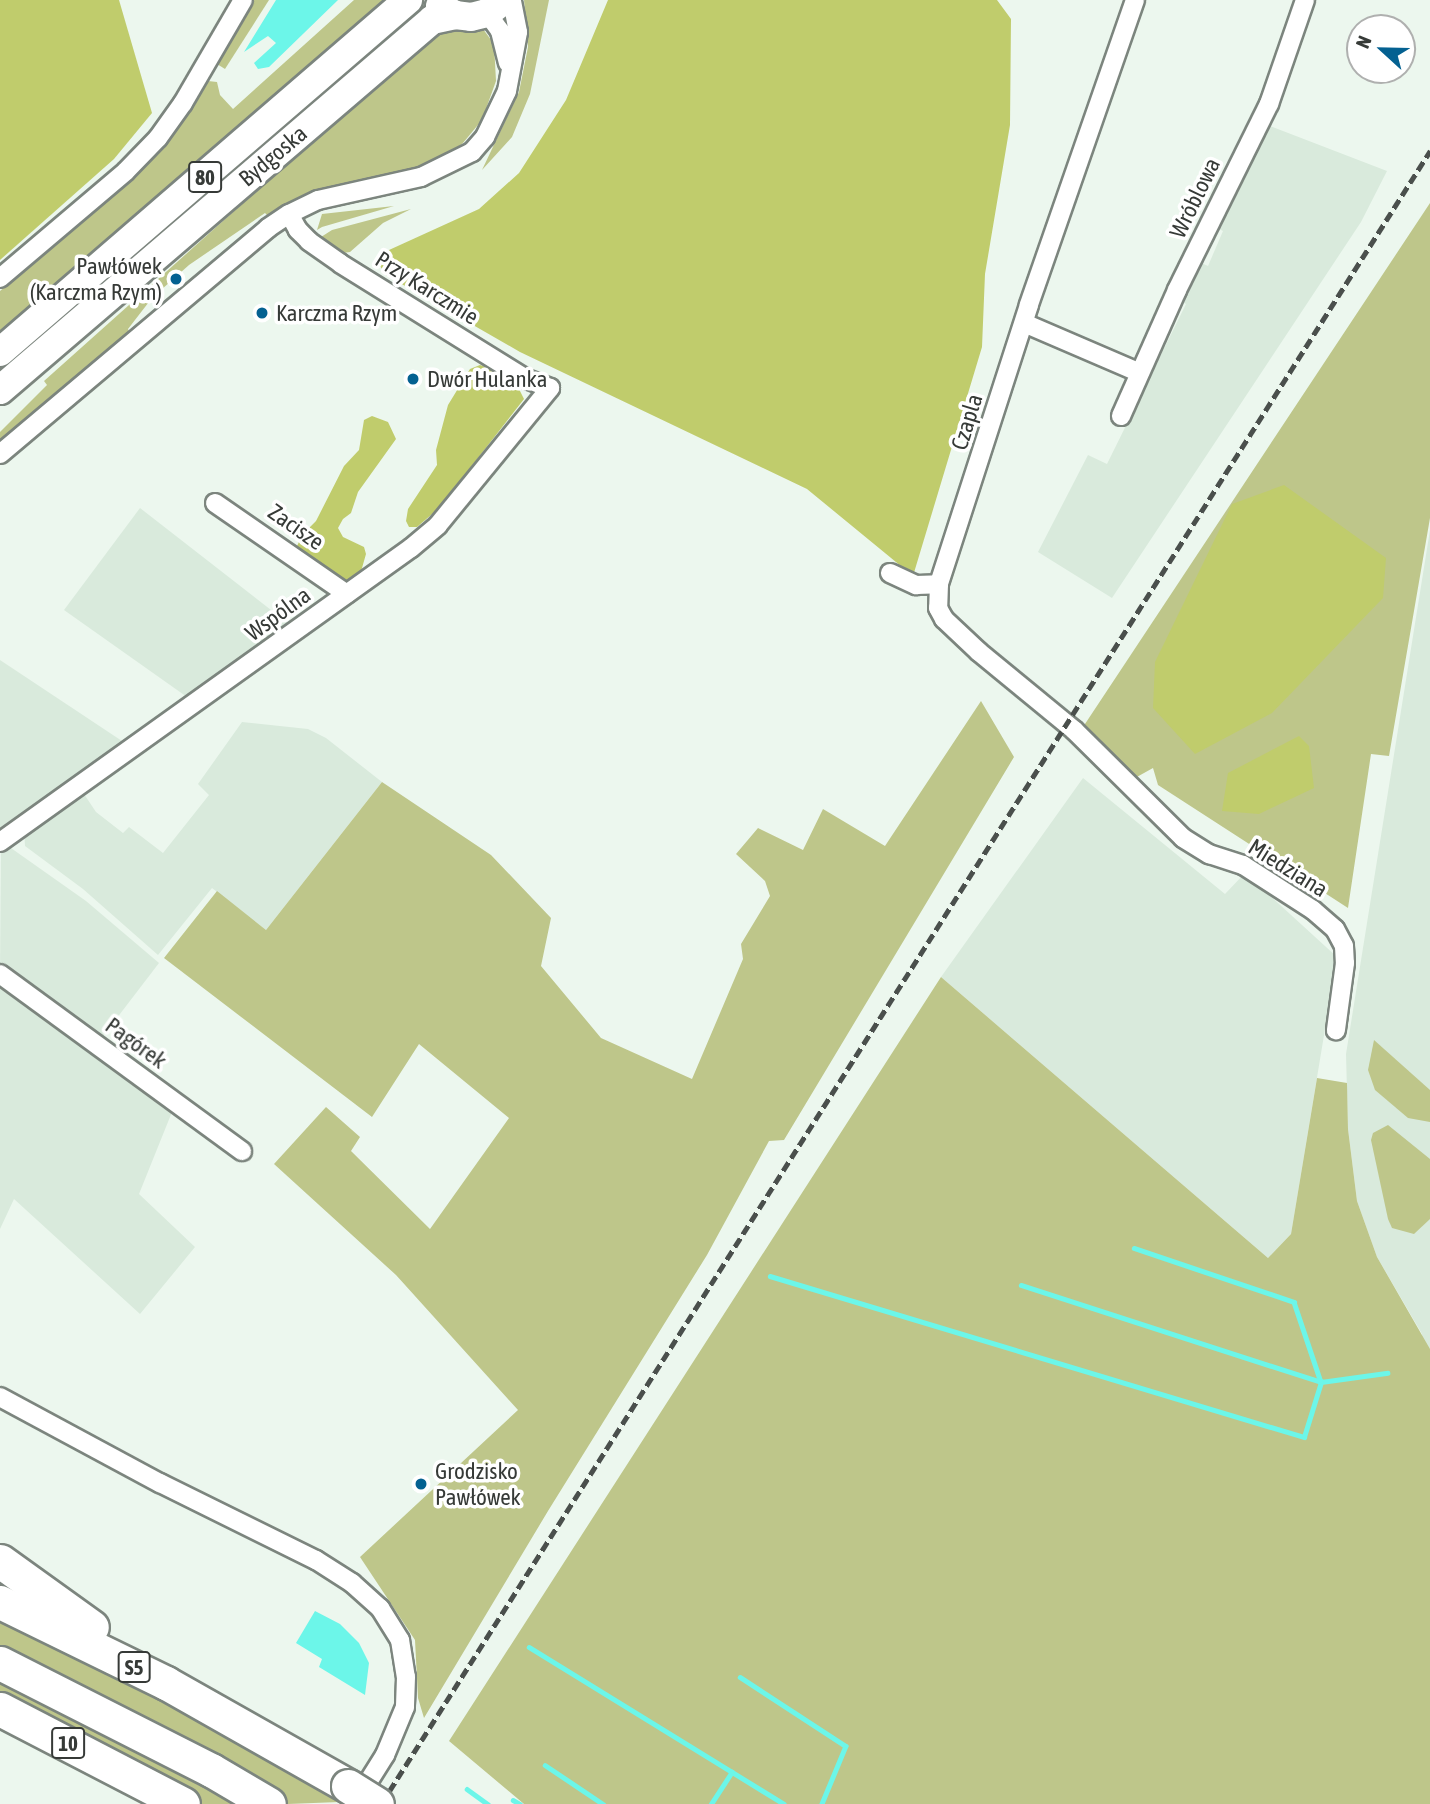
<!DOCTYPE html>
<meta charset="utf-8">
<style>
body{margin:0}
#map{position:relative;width:1430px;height:1804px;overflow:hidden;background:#ecf7ee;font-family:"Asap Condensed",sans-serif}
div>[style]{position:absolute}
.built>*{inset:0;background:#d9eadc}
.green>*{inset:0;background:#bec68a}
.forest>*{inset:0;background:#c0cc6c}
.water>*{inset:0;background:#6cf6e9}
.stream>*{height:4.5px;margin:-2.25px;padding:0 2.25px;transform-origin:2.25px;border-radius:2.25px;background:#6cf6e9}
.roads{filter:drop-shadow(2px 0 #7c857e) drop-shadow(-2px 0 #7c857e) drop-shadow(0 2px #7c857e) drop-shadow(0 -2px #7c857e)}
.minor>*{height:18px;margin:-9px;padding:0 9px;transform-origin:9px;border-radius:9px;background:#fff}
.primary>*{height:28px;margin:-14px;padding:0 14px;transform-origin:14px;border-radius:14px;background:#fff}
.motorway>*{height:33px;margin:-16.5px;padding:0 16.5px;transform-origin:16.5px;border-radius:16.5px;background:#fff}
.rail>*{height:4.5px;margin-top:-2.25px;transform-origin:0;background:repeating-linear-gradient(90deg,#4a4f4c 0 10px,transparent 0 15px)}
.bridges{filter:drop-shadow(2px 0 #7c857e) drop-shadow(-2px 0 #7c857e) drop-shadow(0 2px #7c857e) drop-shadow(0 -2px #7c857e)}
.motorway-bridge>*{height:33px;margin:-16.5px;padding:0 16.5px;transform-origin:16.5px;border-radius:16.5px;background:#fff}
.dots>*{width:19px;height:19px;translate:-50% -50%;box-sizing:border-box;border:4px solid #fff;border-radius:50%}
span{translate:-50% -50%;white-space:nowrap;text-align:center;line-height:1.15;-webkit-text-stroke:7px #fff;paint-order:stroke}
.shield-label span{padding:2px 5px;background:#fff;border:2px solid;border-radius:5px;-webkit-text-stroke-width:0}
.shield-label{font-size:21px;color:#363a37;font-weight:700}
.street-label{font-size:23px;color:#363a37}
.poi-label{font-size:23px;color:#363a37}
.right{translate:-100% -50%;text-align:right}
.left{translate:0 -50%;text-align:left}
.north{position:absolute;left:1346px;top:14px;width:70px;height:70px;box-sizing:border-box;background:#fff;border:2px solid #afb0af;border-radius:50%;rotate:292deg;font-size:19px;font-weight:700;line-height:28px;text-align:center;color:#363a37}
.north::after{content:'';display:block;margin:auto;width:24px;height:32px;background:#046191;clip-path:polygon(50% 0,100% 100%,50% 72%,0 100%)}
</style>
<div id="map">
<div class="built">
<i style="clip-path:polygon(1265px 124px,1387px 171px,1361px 222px,1112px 598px,1038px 552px,1088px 455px,1107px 464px,1186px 304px,1181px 301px,1199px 262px,1208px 266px,1223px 231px,1213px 226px)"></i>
<i style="clip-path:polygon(140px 508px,289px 624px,187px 697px,64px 610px)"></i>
<i style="clip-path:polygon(1430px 530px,1430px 1365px,1423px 1350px,1422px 1334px,1377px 1257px,1357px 1201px,1348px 1129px,1346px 1054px)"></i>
<i style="clip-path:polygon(0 660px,122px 741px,0 828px)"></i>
<i style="clip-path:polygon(242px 722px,308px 729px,326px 738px,382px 782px,266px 930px,212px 888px,158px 955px,83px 889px,25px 846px,24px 828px,80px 788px,96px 812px,123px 833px,129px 827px,163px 853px,209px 795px,198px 784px)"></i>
<i style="clip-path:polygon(1083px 778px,1225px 894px,1245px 873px,1337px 957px,1291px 1234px,1268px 1258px,941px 977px)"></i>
<i style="clip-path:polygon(1px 841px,86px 901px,159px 963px,97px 1044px,0 974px)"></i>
<i style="clip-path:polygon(0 985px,172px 1112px,139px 1194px,195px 1247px,140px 1314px,14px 1199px,0 1229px)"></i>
</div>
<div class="green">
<i style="clip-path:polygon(254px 0,269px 0,225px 69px,217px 64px)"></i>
<i style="clip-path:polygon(354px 0,387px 0,0 336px,0 291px,106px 201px,167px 137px,208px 81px,217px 82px,220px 95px,233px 109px)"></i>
<i style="clip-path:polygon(524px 0,549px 0,530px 94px,512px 137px,482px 170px,519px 92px,528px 47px)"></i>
<i style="clip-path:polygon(421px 8px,423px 10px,0 378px,0 365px)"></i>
<i style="clip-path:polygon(474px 24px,483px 29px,494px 44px,496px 81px,482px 120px,463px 143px,445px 157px,419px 167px,319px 191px,268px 216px,265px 213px,189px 265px,152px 298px,128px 329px,130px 334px,0 445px,0 432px,47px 385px,44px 381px,280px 170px,448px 25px)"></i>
<i style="clip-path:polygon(1430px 203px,1430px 518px,1389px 756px,1371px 754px,1348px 908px,1158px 785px,1153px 768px,1135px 778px,1083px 727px)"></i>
<i style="clip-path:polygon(394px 206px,322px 227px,317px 230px,322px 214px)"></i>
<i style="clip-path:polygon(411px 209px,383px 223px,350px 252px,343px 253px,321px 237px,332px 230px)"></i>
<i style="clip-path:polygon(981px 701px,1014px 757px,784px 1140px,769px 1141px,707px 1255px,548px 1511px,424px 1718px,418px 1698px,415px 1640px,360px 1557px,518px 1410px,396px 1275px,274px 1164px,326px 1107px,360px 1137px,351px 1151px,430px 1229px,509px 1118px,419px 1044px,372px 1117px,164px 958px,217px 891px,266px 930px,382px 782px,491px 855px,551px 918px,541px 966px,601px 1038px,692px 1079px,743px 959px,741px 944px,770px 896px,765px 881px,736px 854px,758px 828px,803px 850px,823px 809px,885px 846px)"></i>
<i style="clip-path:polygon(941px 977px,1268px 1258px,1291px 1234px,1317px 1078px,1347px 1083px,1348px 1129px,1357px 1201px,1377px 1257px,1430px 1349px,1430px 1804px,524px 1804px,449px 1741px)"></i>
<i style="clip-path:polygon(1374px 1040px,1430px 1090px,1430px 1122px,1408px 1118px,1375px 1090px,1368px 1070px)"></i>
<i style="clip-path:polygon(1388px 1125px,1430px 1159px,1430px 1219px,1414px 1234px,1392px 1228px,1388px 1219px,1371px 1140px,1373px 1133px)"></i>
<i style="clip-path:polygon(0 1616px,325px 1783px,323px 1793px,339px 1802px,288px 1804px,153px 1726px,0 1652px)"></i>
<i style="clip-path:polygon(0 1683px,87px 1725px,234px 1804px,202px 1804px,0 1699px)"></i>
</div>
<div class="forest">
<i style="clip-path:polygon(0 0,119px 0,152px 113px,114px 159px,0 260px)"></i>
<i style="clip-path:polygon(608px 0,997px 0,1011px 19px,1010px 125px,985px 274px,982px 347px,913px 576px,807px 489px,520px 352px,386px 275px,380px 266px,381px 256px,389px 250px,479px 209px,519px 173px,566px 100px)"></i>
<i style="clip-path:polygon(480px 365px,489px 368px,502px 380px,516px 383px,524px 399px,438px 509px,417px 527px,409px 527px,406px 521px,408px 509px,437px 465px,436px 450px,448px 405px,470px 369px)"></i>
<i style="clip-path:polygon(372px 416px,388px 422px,396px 439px,358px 492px,351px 513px,343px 519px,338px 528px,343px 537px,364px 547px,366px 554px,360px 575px,352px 582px,343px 583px,298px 552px,297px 546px,303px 534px,316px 521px,344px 466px,359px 450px,364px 420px)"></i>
<i style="clip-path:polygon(1284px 485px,1386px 558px,1383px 598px,1272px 713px,1195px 754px,1153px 708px,1155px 662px,1232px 504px)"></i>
<i style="clip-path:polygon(1299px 736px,1309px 746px,1314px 788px,1259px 814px,1222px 811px,1228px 773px)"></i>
</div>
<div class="water">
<i style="clip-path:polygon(276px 0,338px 0,269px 67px,258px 69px,254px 63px,276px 43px,268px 36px,244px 52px)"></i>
<i style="clip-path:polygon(315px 1611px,340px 1624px,359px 1643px,369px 1663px,365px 1695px,319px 1667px,322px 1659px,296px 1643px)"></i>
</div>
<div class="stream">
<i style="left:1134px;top:1248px;width:169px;rotate:18.6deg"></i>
<i style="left:1294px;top:1302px;width:84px;rotate:71.4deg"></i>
<i style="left:770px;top:1276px;width:558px;rotate:16.78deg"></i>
<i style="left:1304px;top:1437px;width:58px;rotate:-72.8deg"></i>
<i style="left:1321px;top:1382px;width:67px;rotate:-7.8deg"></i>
<i style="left:1021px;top:1285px;width:315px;rotate:17.9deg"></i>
<i style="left:529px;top:1647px;width:299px;rotate:31.6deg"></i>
<i style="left:740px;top:1677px;width:126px;rotate:33.1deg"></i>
<i style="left:846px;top:1746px;width:63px;rotate:112.5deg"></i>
<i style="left:545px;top:1765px;width:70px;rotate:33.9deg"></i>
<i style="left:467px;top:1789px;width:26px;rotate:36deg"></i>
<i style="left:513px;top:1800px;width:8px;rotate:30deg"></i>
<i style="left:711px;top:1804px;width:38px;rotate:-57deg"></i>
</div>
<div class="roads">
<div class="minor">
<i style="left:1135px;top:0;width:323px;rotate:109.2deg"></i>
<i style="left:1029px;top:305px;width:293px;rotate:107.9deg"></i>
<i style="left:939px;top:584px;width:24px;rotate:92deg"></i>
<i style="left:938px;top:608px;width:13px;rotate:61deg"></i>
<i style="left:944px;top:619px;width:48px;rotate:43.3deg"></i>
<i style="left:979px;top:652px;width:123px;rotate:39.4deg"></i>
<i style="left:1074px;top:730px;width:153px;rotate:44.7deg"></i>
<i style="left:1183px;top:838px;width:31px;rotate:32deg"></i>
<i style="left:1209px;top:854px;width:36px;rotate:18deg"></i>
<i style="left:1243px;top:865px;width:83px;rotate:32.7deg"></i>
<i style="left:1313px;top:910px;width:29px;rotate:41deg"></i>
<i style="left:1335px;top:929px;width:19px;rotate:62deg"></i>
<i style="left:1344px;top:946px;width:17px;rotate:87deg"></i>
<i style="left:1345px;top:963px;width:68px;rotate:97.7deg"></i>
<i style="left:487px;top:13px;width:22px;rotate:54deg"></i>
<i style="left:500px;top:31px;width:33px;rotate:76deg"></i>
<i style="left:0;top:278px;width:165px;rotate:-40.3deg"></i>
<i style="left:126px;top:171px;width:46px;rotate:-45.9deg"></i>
<i style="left:158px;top:138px;width:43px;rotate:-54.5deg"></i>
<i style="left:183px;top:103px;width:119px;rotate:-59.8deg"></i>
<i style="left:1024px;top:323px;width:126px;rotate:23.3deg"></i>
<i style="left:1121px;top:416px;width:138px;rotate:-66deg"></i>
<i style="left:1177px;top:290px;width:208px;rotate:-63.7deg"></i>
<i style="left:1269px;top:104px;width:110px;rotate:-70.9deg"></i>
<i style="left:0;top:454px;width:351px;rotate:-40.1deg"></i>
<i style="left:268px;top:228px;width:25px;rotate:-34deg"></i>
<i style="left:289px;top:214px;width:32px;rotate:-26deg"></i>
<i style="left:318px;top:200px;width:106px;rotate:-12.6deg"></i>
<i style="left:421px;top:177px;width:57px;rotate:-26.1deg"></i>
<i style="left:472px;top:152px;width:20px;rotate:-49deg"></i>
<i style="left:485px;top:137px;width:51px;rotate:-64.4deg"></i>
<i style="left:507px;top:91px;width:60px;rotate:-79.4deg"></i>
<i style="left:518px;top:32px;width:33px;rotate:-101deg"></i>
<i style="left:215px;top:503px;width:160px;rotate:34.6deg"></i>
<i style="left:890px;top:573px;width:29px;rotate:25deg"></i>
<i style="left:916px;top:585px;width:23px;rotate:-2deg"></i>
<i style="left:0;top:842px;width:505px;rotate:-35.58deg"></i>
<i style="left:411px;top:548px;width:35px;rotate:-40deg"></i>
<i style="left:438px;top:525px;width:177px;rotate:-50.7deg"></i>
<i style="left:550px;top:388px;width:26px;rotate:-159deg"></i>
<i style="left:526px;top:379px;width:219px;rotate:-148.1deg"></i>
<i style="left:340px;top:263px;width:38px;rotate:-145deg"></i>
<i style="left:309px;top:241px;width:16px;rotate:-135deg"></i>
<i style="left:298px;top:230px;width:18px;rotate:-119deg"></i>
<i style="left:0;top:974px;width:300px;rotate:36.2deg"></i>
<i style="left:0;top:1397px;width:182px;rotate:28.3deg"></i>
<i style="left:160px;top:1483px;width:174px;rotate:26.3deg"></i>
<i style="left:316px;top:1560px;width:43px;rotate:32.6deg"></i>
<i style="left:352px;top:1583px;width:38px;rotate:42deg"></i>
<i style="left:380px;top:1608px;width:38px;rotate:58deg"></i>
<i style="left:400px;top:1640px;width:37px;rotate:81deg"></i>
<i style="left:406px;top:1677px;width:30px;rotate:92deg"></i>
<i style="left:405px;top:1707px;width:52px;rotate:112.6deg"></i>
<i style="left:385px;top:1755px;width:51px;rotate:122.1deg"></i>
</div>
<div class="primary">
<i style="left:440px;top:6px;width:17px;rotate:31deg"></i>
<i style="left:455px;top:15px;width:16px;rotate:7deg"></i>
<i style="left:471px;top:17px;width:16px;rotate:-14deg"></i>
<i style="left:487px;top:13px;width:21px;rotate:-37deg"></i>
<i style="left:0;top:352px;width:539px;rotate:-40.79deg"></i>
<i style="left:0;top:390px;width:569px;rotate:-40.58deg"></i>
<i style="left:432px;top:20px;width:24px;rotate:-12deg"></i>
</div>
<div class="motorway">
<i style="left:0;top:1561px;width:113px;rotate:35.7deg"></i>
<i style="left:0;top:1602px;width:185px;rotate:26deg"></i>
<i style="left:166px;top:1683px;width:209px;rotate:29.5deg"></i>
<i style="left:0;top:1663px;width:237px;rotate:26.9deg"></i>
<i style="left:211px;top:1770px;width:67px;rotate:30.4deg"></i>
<i style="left:0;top:1709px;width:206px;rotate:27.4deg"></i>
</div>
</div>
<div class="rail">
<i style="left:381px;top:1804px;width:1958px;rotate:-57.6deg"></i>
</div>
<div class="bridges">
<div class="motorway-bridge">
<i style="left:348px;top:1786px;width:34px;rotate:32deg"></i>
</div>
</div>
<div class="dots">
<i style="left:176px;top:279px;background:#046191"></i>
<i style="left:262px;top:313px;background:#046191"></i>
<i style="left:413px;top:379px;background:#046191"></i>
<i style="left:421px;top:1484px;background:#046191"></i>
</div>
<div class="shield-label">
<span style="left:205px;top:177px">80</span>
<span style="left:134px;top:1667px">S5</span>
<span style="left:68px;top:1743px">10</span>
</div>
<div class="street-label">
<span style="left:273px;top:156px;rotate:-40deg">Bydgoska</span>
<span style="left:1195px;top:198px;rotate:-64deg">Wróblowa</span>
<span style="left:427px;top:288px;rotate:32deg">Przy Karczmie</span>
<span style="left:967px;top:422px;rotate:-73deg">Czapla</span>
<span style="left:296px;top:527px;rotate:35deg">Zacisze</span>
<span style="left:278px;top:614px;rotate:-36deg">Wspólna</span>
<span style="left:1288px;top:868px;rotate:32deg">Miedziana</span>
<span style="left:136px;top:1043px;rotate:36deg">Pagórek</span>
</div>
<div class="poi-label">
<span class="right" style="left:162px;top:279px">Pawłówek<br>(Karczma Rzym)</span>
<span class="left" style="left:276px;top:313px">Karczma Rzym</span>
<span class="left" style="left:427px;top:379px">Dwór Hulanka</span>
<span class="left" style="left:435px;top:1484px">Grodzisko<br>Pawłówek</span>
</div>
<div class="north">N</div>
</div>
